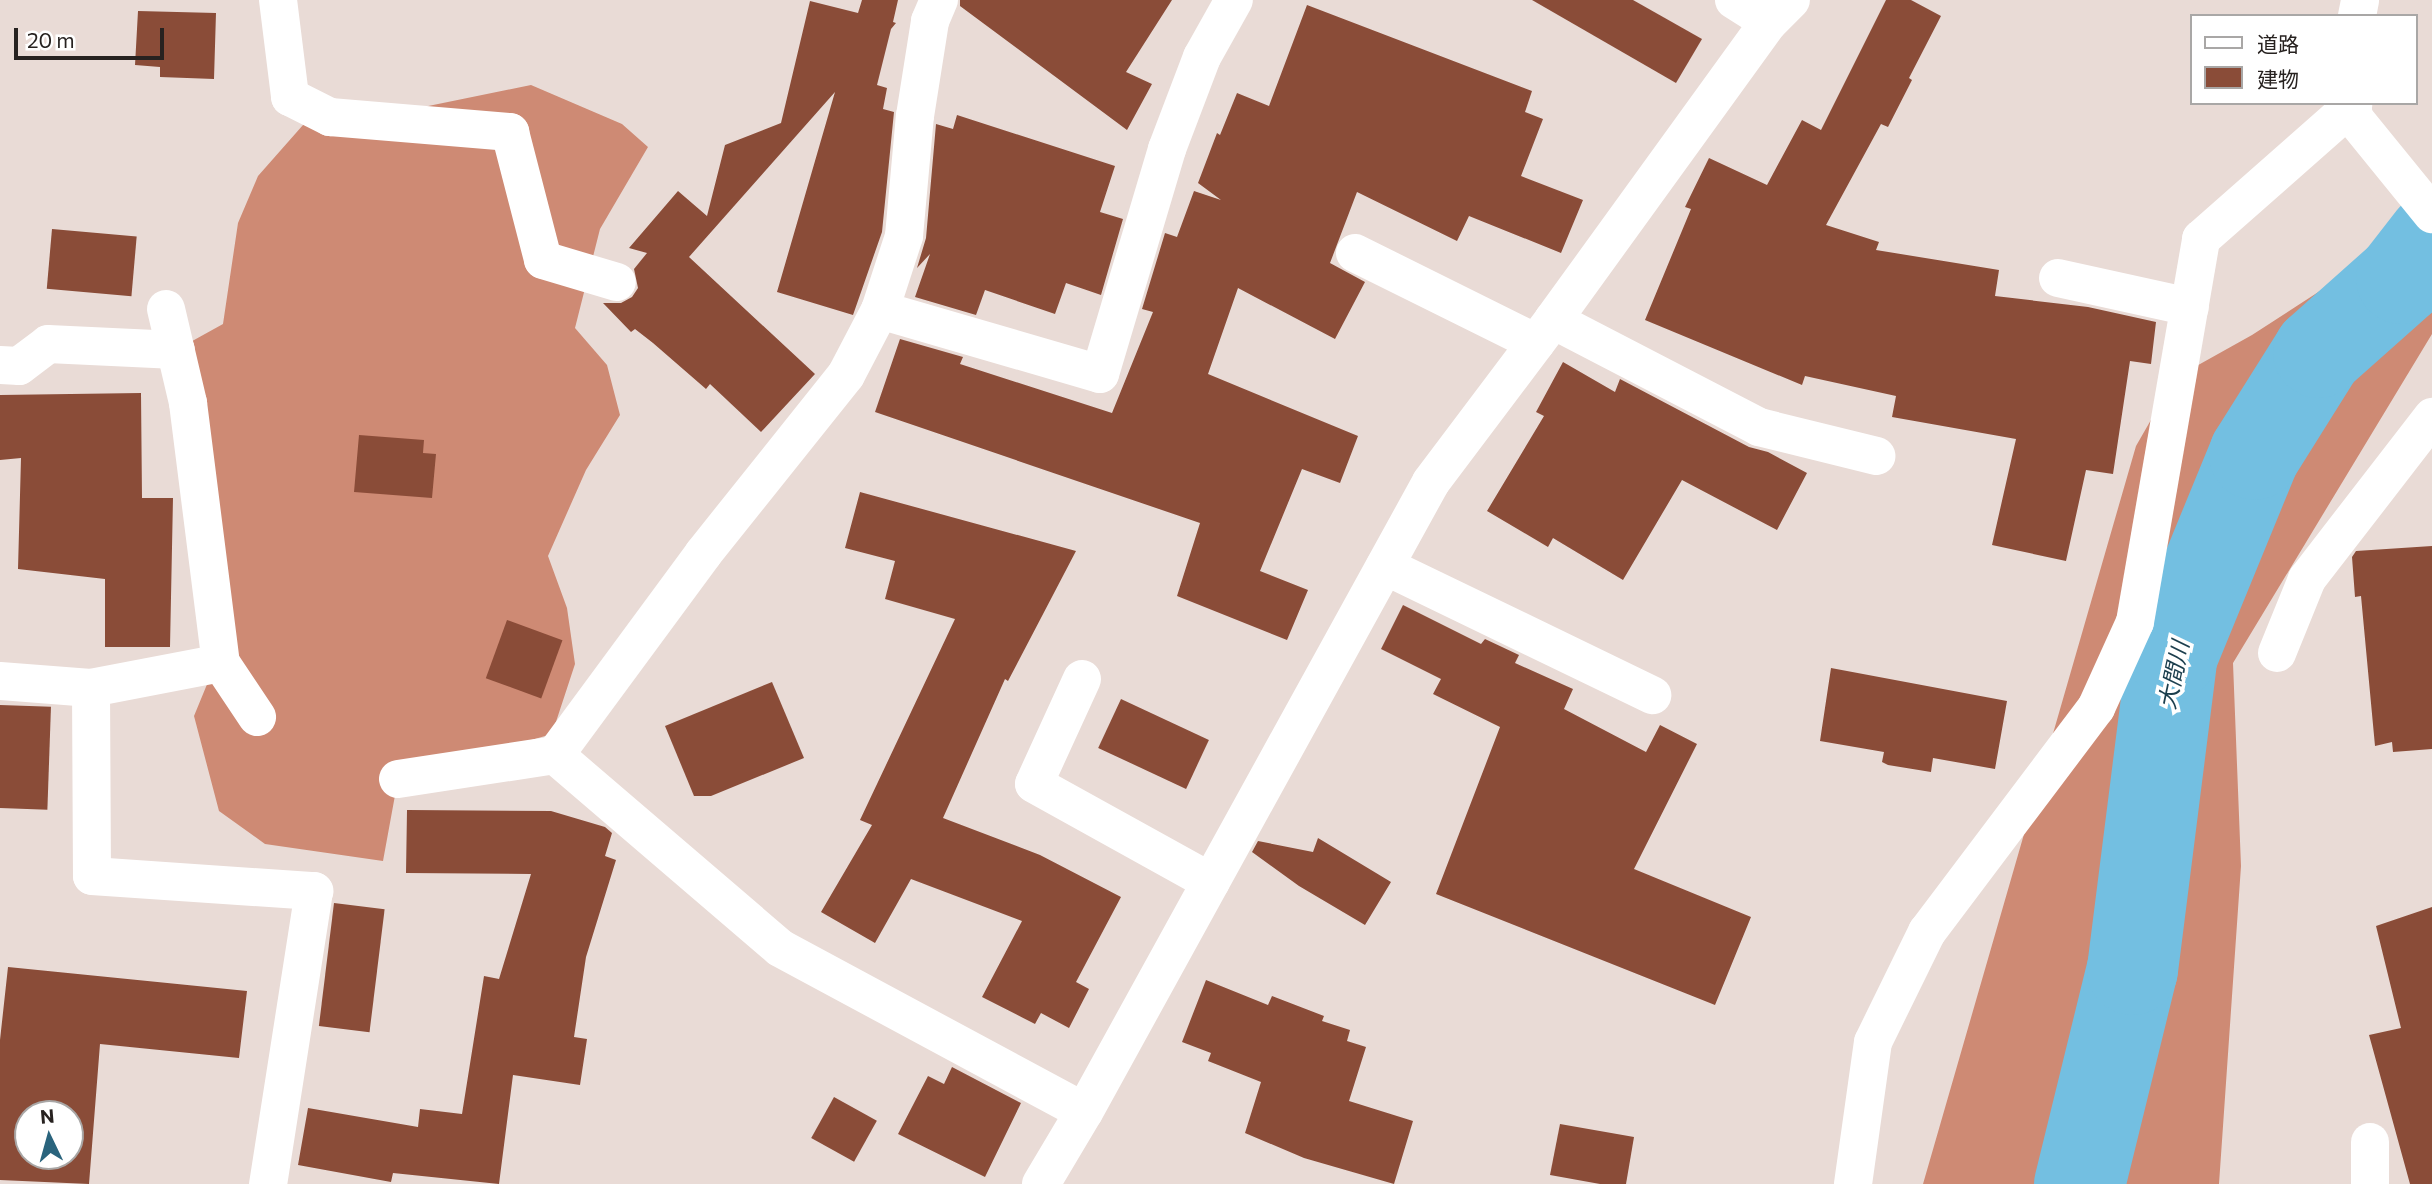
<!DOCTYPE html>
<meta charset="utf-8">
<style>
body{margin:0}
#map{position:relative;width:2432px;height:1184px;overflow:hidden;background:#e9dbd6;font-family:Commissioner,"Noto Sans JP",sans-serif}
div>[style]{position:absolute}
.forest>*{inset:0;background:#ce8a74}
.river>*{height:91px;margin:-45.5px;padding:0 45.5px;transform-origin:45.5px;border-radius:45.5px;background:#73bfe1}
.building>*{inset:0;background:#8a4c38;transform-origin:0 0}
.minor>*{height:38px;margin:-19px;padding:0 19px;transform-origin:19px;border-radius:19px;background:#fff}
span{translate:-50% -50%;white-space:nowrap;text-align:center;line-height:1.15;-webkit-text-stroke:7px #fff;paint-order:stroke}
.water-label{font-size:23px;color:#1b3e4d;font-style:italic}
.legend{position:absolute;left:2190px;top:14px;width:228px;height:91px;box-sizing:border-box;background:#fff;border:2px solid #a9a7a6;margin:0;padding:9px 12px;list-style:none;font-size:21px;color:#272220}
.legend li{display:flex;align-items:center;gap:14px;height:35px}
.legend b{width:35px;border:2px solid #a9a7a6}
.north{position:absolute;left:14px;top:1100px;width:70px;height:70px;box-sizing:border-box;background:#fff;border:2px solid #a9a7a6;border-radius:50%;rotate:355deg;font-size:19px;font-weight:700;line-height:28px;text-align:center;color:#272220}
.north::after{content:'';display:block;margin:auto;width:24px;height:32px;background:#2a647d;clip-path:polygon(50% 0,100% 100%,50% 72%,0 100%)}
.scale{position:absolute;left:14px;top:28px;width:150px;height:32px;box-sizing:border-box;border:4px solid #272220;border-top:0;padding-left:9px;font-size:21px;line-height:24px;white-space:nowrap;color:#272220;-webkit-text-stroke:5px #fff;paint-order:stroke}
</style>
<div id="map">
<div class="forest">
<i style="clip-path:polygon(531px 85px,622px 124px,648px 147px,600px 229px,575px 328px,607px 365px,620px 415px,586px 470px,548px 556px,567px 608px,575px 664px,552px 734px,398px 779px,383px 861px,265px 844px,219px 811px,194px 716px,231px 626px,176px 350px,223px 324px,238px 223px,258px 176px,303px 125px,360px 120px)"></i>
<i style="clip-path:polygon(2432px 198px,2432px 334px,2233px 663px,2241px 866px,2219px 1184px,1923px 1184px,2136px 446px,2175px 378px,2252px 335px,2346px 274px)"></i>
</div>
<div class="river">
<i style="left:2079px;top:1184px;width:221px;rotate:-76.2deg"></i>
<i style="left:2132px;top:969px;width:318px;rotate:-82.8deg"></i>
<i style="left:2172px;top:654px;width:216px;rotate:-67.7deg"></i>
<i style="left:2254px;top:454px;width:120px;rotate:-57.9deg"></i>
<i style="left:2318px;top:352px;width:111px;rotate:-41.7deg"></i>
<i style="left:2401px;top:278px;width:51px;rotate:-52.2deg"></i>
</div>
<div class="building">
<i style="clip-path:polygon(862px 0,898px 0,893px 22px,896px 23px,891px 29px,877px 85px,887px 88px,883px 109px,894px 112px,882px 232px,853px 315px,777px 292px,835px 92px,689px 257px,815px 374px,761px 432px,710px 384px,706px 389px,653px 343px,635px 329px,631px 332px,603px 303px,621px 303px,632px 297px,638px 288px,634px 269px,647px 253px,629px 248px,678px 191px,707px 216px,725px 145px,781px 123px,810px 1px,858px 13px)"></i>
<i style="clip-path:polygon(960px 0,1172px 0,1126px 72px,1152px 84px,1127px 130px,960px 6px)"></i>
<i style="clip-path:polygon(1532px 0,1633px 0,1702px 39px,1676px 83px)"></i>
<i style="clip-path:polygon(1886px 0,1911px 0,1941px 16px,1909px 78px,1912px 80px,1888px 127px,1881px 124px,1826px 225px,1879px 242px,1876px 250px,1999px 270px,1995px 296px,2088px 307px,2156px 322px,2151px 364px,2130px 361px,2113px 474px,2086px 470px,2066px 561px,1992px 545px,2016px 439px,1892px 417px,1896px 396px,1805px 376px,1802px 385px,1645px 320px,1691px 209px,1685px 207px,1709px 158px,1767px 185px,1802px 120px,1821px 130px)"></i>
<i style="clip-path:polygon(1307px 5px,1532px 91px,1525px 112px,1543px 119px,1521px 176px,1583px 200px,1561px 253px,1469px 216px,1457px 241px,1357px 192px,1330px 263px,1365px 282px,1335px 339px,1238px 288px,1208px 374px,1358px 436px,1340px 483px,1302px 469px,1260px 571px,1308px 590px,1287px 640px,1177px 596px,1200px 523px,875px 412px,900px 339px,963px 357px,960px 364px,1112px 413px,1153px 312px,1142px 309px,1165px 233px,1177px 237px,1194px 191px,1221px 200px,1198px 183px,1217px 133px,1220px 135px,1237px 93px,1269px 106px)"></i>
<i style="clip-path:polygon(138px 11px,216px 13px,214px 79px,160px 77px,160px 67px,135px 65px)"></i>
<i style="clip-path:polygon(957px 115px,1115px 166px,1100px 212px,1123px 219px,1101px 295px,1066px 283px,1055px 314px,985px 290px,976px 315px,915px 297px,930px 254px,917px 268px,926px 238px,936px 124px,953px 129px)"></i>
<i style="left:52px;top:229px;width:85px;height:60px;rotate:5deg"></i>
<i style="clip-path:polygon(1563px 362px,1615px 392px,1620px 379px,1749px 447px,1768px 452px,1807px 473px,1777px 530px,1682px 480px,1623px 580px,1553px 538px,1548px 547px,1487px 511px,1544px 416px,1536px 412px)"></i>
<i style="clip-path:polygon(141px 393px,142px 498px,173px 498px,170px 647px,105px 647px,105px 579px,18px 569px,21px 458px,0 460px,0 395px)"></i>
<i style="clip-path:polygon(359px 435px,424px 440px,423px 453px,436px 454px,432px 498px,354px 492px)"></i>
<i style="clip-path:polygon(860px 492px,1076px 551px,1008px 681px,1005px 679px,943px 818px,1040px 855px,1121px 897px,1076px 982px,1089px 989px,1069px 1028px,1041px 1013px,1035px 1024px,982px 997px,1022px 921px,911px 879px,875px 943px,821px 912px,872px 825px,860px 820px,955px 619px,885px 599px,895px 561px,845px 548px)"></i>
<i style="clip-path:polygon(2432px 546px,2432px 749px,2393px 752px,2392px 742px,2375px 746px,2361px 596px,2355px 597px,2352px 557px,2356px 551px)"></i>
<i style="clip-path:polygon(1403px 605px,1481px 644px,1485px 639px,1519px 655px,1515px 663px,1573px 689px,1564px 709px,1646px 752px,1660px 725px,1697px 744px,1634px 869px,1751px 917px,1715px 1005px,1436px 894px,1500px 727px,1433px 694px,1441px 679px,1381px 649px)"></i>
<i style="left:507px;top:620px;width:59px;height:62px;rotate:20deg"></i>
<i style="clip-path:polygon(1831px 668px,2007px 701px,1995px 769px,1933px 758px,1931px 772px,1888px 765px,1882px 762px,1884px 752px,1820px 741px)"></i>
<i style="clip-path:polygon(772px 682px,804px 758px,711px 796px,694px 796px,665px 726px)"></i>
<i style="left:1121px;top:699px;width:97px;height:54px;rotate:25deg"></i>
<i style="left:0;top:705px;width:51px;height:103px;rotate:2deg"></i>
<i style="clip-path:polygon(407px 810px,551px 811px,605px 827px,612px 833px,605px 856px,616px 860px,586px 957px,574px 1037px,587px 1039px,580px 1085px,513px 1075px,499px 1184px,393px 1173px,391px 1182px,298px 1165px,308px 1108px,418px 1127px,420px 1109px,462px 1114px,484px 976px,499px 979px,531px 874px,406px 873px)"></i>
<i style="clip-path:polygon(1318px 838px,1391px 882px,1365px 925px,1299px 886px,1252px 852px,1258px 841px,1313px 852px)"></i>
<i style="left:334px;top:903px;width:51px;height:124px;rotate:7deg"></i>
<i style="clip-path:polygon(2432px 907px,2432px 1184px,2410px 1184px,2369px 1035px,2401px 1028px,2376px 926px)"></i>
<i style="clip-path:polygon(evenodd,8px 967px,247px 991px,239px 1058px,100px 1044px,89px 1184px,0 1180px,0 1040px,8px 967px,28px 1114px,70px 1114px,70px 1156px,28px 1156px,28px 1114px)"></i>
<i style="clip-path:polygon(1206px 980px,1268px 1005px,1272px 996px,1324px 1016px,1322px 1021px,1350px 1030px,1347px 1041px,1366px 1047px,1349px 1101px,1413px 1121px,1394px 1184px,1304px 1158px,1245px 1133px,1261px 1082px,1208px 1061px,1211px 1053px,1182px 1042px)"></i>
<i style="clip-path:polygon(952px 1067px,1021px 1103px,985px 1177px,898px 1134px,928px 1076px,944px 1084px)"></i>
<i style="left:834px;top:1097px;width:49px;height:47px;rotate:29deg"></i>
<i style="clip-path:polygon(1560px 1124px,1634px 1137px,1626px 1184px,1600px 1184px,1550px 1175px)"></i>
</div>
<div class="minor">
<i style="left:278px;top:0;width:98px;rotate:82.9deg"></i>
<i style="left:290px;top:97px;width:45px;rotate:26.6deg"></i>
<i style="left:330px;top:117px;width:181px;rotate:4.8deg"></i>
<i style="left:510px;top:132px;width:132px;rotate:75.5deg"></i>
<i style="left:543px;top:260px;width:77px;rotate:16.6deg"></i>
<i style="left:1734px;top:0;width:41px;rotate:32.2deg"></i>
<i style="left:2357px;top:16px;width:16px;rotate:-79deg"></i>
<i style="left:2352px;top:103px;width:15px;rotate:82deg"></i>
<i style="left:2354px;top:118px;width:124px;rotate:50.9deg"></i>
<i style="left:1355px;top:253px;width:202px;rotate:26.4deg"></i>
<i style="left:2058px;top:278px;width:135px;rotate:12.4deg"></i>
<i style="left:166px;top:309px;width:97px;rotate:76.8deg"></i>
<i style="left:188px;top:403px;width:262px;rotate:82.8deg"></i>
<i style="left:880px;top:310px;width:229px;rotate:16.2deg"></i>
<i style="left:1100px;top:374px;width:235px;rotate:-73.4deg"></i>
<i style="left:1167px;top:149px;width:98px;rotate:-69.2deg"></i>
<i style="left:1202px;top:57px;width:65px;rotate:-60.7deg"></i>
<i style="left:1553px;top:320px;width:232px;rotate:27.4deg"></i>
<i style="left:1759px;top:427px;width:121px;rotate:13.9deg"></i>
<i style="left:0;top:365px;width:19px;rotate:3deg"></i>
<i style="left:19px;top:366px;width:36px;rotate:-37deg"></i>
<i style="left:48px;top:344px;width:128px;rotate:2.7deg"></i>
<i style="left:1385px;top:566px;width:297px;rotate:25.8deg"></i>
<i style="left:2277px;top:653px;width:80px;rotate:-67.9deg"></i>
<i style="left:2307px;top:579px;width:205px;rotate:-52.3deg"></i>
<i style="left:1082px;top:679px;width:115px;rotate:114.6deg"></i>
<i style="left:1034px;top:784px;width:202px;rotate:29deg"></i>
<i style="left:0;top:681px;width:91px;rotate:4.4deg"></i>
<i style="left:91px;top:688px;width:132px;rotate:-10.9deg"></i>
<i style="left:221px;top:663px;width:65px;rotate:56.3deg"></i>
<i style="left:91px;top:688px;width:188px;rotate:89.7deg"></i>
<i style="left:92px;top:876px;width:223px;rotate:3.9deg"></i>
<i style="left:314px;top:891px;width:297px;rotate:98.9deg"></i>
<i style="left:555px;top:755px;width:250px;rotate:-53.6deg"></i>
<i style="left:703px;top:554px;width:229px;rotate:-51.4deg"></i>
<i style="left:846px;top:375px;width:73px;rotate:-62.4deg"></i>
<i style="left:880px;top:310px;width:78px;rotate:-72deg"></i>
<i style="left:904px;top:236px;width:121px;rotate:-84.8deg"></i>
<i style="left:915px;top:116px;width:96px;rotate:-81deg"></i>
<i style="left:930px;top:21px;width:23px;rotate:-67deg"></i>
<i style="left:398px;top:779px;width:159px;rotate:-8.7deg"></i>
<i style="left:555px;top:755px;width:296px;rotate:40.6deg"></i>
<i style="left:780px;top:948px;width:345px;rotate:28.3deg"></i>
<i style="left:1041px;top:1184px;width:84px;rotate:-59.2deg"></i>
<i style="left:1084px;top:1112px;width:719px;rotate:-61.15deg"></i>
<i style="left:1431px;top:482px;width:203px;rotate:-53deg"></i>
<i style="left:1553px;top:320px;width:368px;rotate:-54.1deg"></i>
<i style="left:1769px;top:22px;width:31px;rotate:-45deg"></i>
<i style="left:1853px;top:1184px;width:143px;rotate:-82deg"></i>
<i style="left:1873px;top:1042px;width:123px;rotate:-63.9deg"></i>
<i style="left:1927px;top:932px;width:281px;rotate:-53deg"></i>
<i style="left:2096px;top:708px;width:94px;rotate:-65.6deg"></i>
<i style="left:2135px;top:622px;width:389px;rotate:-80.2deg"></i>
<i style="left:2201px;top:239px;width:203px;rotate:-41.4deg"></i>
<i style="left:2370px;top:1184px;width:42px;rotate:-90deg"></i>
</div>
<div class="water-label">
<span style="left:2173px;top:675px;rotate:-78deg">大間川</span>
</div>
<ul class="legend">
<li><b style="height:9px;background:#fff"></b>道路</li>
<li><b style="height:19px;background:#8a4c38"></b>建物</li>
</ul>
<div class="north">N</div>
<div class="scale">20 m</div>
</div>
